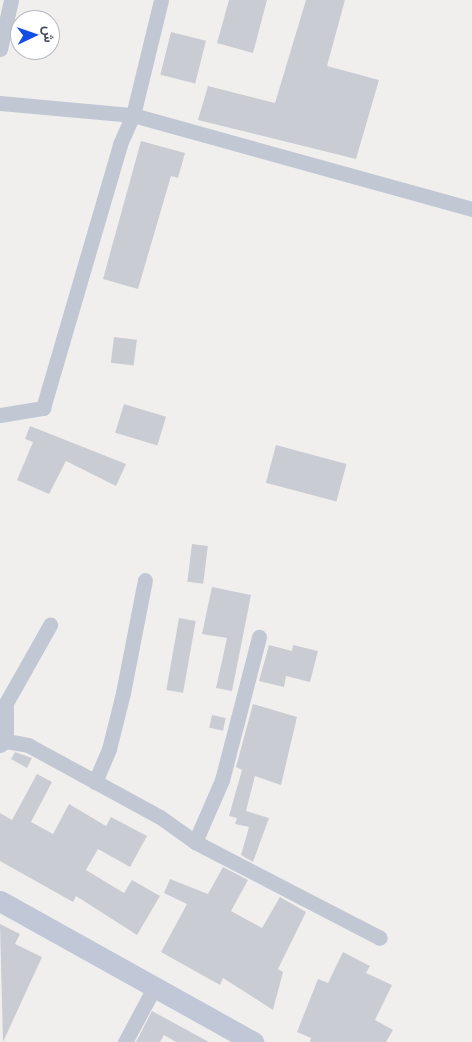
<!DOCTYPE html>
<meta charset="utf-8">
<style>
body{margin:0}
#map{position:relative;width:472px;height:1042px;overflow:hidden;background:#f1efee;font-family:"Space Grotesk",Vazirmatn,sans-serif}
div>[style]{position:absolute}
.building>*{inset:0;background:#caccd4;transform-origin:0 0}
.street>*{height:15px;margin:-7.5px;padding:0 7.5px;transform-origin:7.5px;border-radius:7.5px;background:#c1c8d4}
.secondary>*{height:21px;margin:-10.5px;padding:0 10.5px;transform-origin:10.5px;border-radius:10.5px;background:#c0c8d8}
span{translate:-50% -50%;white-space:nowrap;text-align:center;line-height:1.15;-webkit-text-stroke:4.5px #fff;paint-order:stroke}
.north{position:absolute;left:10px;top:10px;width:50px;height:50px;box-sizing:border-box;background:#fff;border:1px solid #b5b8be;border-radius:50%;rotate:87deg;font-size:14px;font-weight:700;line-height:20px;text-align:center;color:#464e5c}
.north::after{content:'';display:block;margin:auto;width:18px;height:22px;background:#144de5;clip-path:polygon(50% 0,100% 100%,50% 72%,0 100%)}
</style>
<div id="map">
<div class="building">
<i style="clip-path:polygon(229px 0,267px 0,253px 53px,217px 43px)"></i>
<i style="clip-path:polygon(306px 0,345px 0,327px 66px,379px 80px,356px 159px,198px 120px,208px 86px,275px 103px)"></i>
<i style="left:171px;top:32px;width:36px;height:44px;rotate:14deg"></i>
<i style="clip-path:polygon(141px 141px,185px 153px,178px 178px,171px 176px,138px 289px,103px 279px)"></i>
<i style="left:114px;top:337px;width:23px;height:26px;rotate:7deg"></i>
<i style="left:124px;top:404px;width:44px;height:30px;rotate:17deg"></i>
<i style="clip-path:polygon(30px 426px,126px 464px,116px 486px,66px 461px,49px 494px,17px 480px,33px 442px,25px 439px)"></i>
<i style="left:276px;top:445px;width:73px;height:39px;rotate:15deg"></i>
<i style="left:192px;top:544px;width:16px;height:38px;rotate:7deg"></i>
<i style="clip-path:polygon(212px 587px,251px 595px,232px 691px,216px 688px,227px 638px,202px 634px)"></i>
<i style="left:179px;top:618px;width:17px;height:73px;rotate:10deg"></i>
<i style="clip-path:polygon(269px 645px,292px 651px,293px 645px,318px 651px,310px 682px,286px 676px,284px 687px,259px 681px)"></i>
<i style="clip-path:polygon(253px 704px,297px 717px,281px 785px,255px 776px,246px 811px,269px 818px,253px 862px,241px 855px,249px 827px,235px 824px,237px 818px,229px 816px,242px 770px,236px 767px)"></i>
<i style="left:212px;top:715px;width:14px;height:13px;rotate:12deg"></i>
<i style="clip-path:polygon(15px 752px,32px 758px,27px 768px,11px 759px)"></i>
<i style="clip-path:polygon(37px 774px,52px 782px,31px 822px,53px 834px,69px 804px,106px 826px,111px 817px,147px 836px,130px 867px,98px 849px,86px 870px,124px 893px,132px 880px,160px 896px,137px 935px,76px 896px,73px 902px,0 861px,0 813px,12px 820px)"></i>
<i style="clip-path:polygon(223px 867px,248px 880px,231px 911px,262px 928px,280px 897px,306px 912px,278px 969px,283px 972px,273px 1010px,223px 978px,220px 985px,161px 952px,187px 904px,164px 893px,170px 879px,208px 894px)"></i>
<i style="clip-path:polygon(0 924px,20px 934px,15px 944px,42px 957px,3px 1042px)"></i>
<i style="clip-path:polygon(343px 952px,370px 966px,366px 973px,392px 985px,375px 1020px,393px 1030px,386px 1042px,310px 1042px,311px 1038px,297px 1032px,318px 979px,328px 983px)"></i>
<i style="clip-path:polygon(152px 1011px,209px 1042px,176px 1042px,164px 1035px,160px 1042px,136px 1042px)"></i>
</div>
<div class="street">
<i style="left:0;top:49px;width:50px;rotate:-77.3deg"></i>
<i style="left:0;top:103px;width:134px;rotate:5.2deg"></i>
<i style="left:133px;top:115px;width:352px;rotate:15.5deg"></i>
<i style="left:0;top:415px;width:44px;rotate:-9.2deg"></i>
<i style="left:43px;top:408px;width:275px;rotate:-73.7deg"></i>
<i style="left:120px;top:144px;width:32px;rotate:-66deg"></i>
<i style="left:133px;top:115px;width:118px;rotate:-76.3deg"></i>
<i style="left:6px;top:741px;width:22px;rotate:10deg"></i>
<i style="left:28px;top:745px;width:150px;rotate:28.6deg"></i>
<i style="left:160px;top:817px;width:43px;rotate:35.5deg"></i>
<i style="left:195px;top:842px;width:208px;rotate:27.4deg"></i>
<i style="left:0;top:745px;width:7px;rotate:-34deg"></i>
<i style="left:6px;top:741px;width:38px;rotate:-90deg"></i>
<i style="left:6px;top:703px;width:90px;rotate:-60.6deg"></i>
<i style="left:95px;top:782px;width:36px;rotate:-67deg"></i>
<i style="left:109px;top:749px;width:58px;rotate:-76deg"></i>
<i style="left:123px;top:693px;width:115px;rotate:-79deg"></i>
<i style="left:195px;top:842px;width:68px;rotate:-66.5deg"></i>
<i style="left:222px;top:780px;width:148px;rotate:-75.5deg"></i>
<i style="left:125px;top:1042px;width:64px;rotate:-61.8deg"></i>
</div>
<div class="secondary">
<i style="left:0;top:901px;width:290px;rotate:29.1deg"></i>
</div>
<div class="north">ش</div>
</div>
